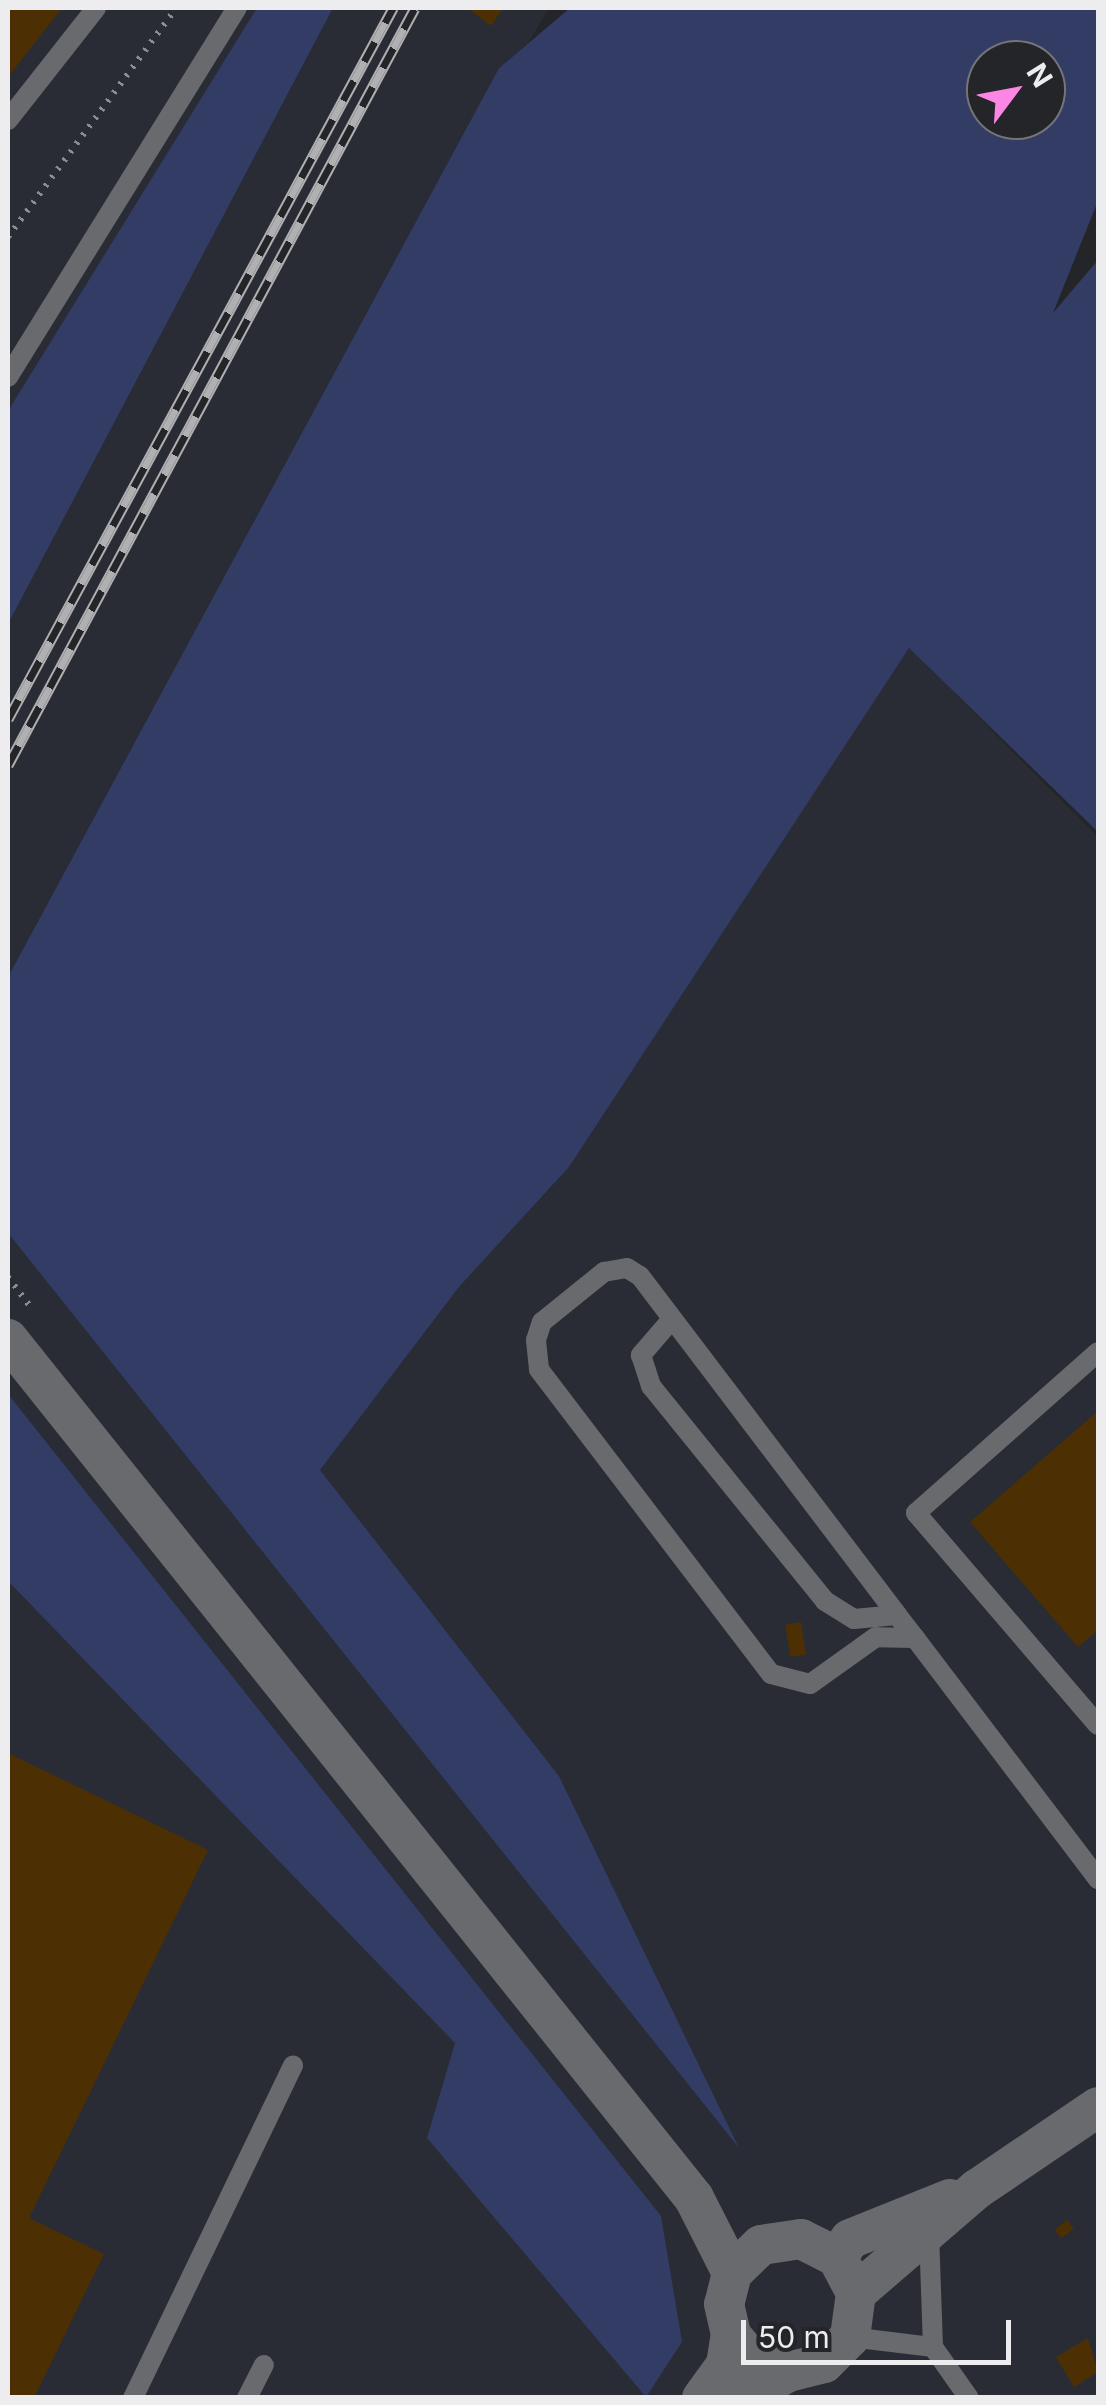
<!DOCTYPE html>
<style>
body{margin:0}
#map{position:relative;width:1106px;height:2405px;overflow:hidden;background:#242528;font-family:Inter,sans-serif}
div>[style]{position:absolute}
.built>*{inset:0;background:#292c35}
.green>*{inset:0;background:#323c65}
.building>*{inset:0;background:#4d2f04;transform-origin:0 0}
.path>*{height:6px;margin-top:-3px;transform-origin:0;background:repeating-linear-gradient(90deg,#8c8d90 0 2.5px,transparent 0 10.5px)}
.lane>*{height:20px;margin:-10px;padding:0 10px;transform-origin:10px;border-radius:10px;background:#696a6e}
.street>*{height:40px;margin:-20px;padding:0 20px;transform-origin:20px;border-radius:20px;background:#696a6e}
.rail>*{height:11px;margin-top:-5.5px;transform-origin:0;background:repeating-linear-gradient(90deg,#242528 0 22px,#b0b0b3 0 44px);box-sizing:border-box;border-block:2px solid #b0b0b3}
span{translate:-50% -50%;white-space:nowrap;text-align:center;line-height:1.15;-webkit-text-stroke:10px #242528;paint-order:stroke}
.frame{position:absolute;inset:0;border:10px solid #ededf0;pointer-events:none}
.north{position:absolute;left:966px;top:40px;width:100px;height:100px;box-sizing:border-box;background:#242528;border:2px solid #747578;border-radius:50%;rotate:58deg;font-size:28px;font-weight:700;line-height:40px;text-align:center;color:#ededf0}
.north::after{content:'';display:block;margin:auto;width:35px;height:45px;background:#fc86e3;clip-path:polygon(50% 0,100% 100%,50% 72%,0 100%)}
.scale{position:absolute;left:741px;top:2320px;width:270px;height:45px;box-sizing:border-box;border:5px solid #ededf0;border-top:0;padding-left:12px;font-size:30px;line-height:35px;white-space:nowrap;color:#ededf0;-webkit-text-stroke:8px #242528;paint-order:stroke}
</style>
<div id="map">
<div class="built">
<i style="clip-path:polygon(8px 8px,312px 8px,8px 576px)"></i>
<i style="clip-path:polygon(333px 8px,549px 8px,528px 43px,499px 68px,8px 977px,8px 624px)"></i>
<i style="clip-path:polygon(909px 647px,1098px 837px,1098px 2397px,8px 2397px,8px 1233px,735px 2143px,559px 1776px,320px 1470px,459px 1287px,569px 1167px)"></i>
</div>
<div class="green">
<i style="clip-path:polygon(257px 8px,333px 8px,8px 624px,8px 411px)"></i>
<i style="clip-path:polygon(evenodd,570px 8px,1098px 8px,1098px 201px,1053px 313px,1098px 260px,1098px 832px,909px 648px,569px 1167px,459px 1287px,320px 1470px,559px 1776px,739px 2148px,8px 1233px,8px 977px,499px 68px,570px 8px,986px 60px,1046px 60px,1046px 120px,986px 120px,986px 60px)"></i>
<i style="clip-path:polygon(8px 1394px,661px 2216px,682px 2342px,646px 2397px,427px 2138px,455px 2043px,8px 1581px)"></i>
</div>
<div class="building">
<i style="clip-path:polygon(8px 8px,62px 8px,8px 77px)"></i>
<i style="clip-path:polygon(467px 8px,503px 8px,491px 26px)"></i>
<i style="clip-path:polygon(1098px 1411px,1098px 1630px,1078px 1647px,970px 1522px)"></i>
<i style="left:801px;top:1622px;width:33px;height:16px;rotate:81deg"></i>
<i style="clip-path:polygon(8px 1753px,208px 1850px,29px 2218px,104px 2254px,34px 2398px,8px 2398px)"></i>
<i style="left:1067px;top:2220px;width:11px;height:16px;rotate:52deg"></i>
<i style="clip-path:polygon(1088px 2338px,1098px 2372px,1074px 2387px,1056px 2357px)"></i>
</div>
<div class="path">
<i style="left:8px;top:237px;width:284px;rotate:-53.7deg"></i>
<i style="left:8px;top:1277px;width:38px;rotate:53deg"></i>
</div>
<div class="lane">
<i style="left:8px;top:120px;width:142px;rotate:-51.8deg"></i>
<i style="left:8px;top:377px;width:434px;rotate:-58.2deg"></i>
<i style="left:672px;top:1319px;width:48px;rotate:130.7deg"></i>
<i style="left:641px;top:1355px;width:33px;rotate:72deg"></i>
<i style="left:651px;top:1386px;width:277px;rotate:51deg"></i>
<i style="left:825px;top:1601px;width:34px;rotate:32deg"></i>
<i style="left:854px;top:1619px;width:43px;rotate:-5.3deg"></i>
<i style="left:1098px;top:1352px;width:243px;rotate:138.5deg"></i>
<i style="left:916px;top:1513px;width:279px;rotate:49.4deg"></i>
<i style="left:915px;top:1638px;width:39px;rotate:-179deg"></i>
<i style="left:876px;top:1637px;width:81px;rotate:144.5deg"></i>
<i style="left:810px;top:1684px;width:40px;rotate:-165.6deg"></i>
<i style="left:771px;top:1674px;width:383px;rotate:-127.3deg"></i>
<i style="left:539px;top:1369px;width:29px;rotate:-96deg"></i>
<i style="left:536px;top:1340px;width:19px;rotate:-72deg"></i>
<i style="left:542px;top:1322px;width:80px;rotate:-38.9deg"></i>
<i style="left:604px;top:1272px;width:23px;rotate:-10deg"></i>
<i style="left:627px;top:1268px;width:15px;rotate:32deg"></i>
<i style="left:640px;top:1276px;width:425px;rotate:52.8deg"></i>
<i style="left:897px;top:1615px;width:29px;rotate:52deg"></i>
<i style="left:915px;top:1638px;width:303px;rotate:52.8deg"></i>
<i style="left:850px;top:2337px;width:84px;rotate:6.9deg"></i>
<i style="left:933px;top:2347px;width:115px;rotate:-92deg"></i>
<i style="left:933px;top:2347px;width:62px;rotate:54.8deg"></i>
<i style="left:133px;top:2398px;width:369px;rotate:-64.3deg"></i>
<i style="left:247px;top:2398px;width:37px;rotate:-63deg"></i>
</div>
<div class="street">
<i style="left:8px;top:1339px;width:1099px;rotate:51.39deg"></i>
<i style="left:694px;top:2198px;width:84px;rotate:63.1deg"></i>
<i style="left:837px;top:2257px;width:22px;rotate:-54deg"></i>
<i style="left:850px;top:2239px;width:108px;rotate:-21.8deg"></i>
<i style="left:856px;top:2293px;width:41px;rotate:-117.8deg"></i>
<i style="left:837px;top:2257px;width:40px;rotate:-153.4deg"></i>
<i style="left:801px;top:2239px;width:40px;rotate:171.5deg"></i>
<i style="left:761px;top:2245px;width:40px;rotate:136deg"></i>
<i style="left:732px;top:2273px;width:32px;rotate:104deg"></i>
<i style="left:724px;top:2304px;width:32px;rotate:77deg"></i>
<i style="left:731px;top:2335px;width:33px;rotate:50deg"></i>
<i style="left:752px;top:2360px;width:38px;rotate:18deg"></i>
<i style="left:788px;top:2372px;width:37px;rotate:-14deg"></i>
<i style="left:824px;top:2363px;width:37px;rotate:-45deg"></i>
<i style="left:850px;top:2337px;width:44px;rotate:-82.2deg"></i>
<i style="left:856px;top:2293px;width:160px;rotate:-40.7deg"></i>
<i style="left:977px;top:2189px;width:146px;rotate:-34.1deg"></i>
<i style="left:702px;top:2398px;width:41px;rotate:-54deg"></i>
<i style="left:726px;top:2365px;width:30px;rotate:-81deg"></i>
<i style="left:743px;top:2398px;width:52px;rotate:-30deg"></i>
</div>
<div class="rail">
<i style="left:8px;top:719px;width:809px;rotate:-61.56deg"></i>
<i style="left:8px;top:765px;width:859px;rotate:-61.74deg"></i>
</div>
<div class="frame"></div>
<div class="north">N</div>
<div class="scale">50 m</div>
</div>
